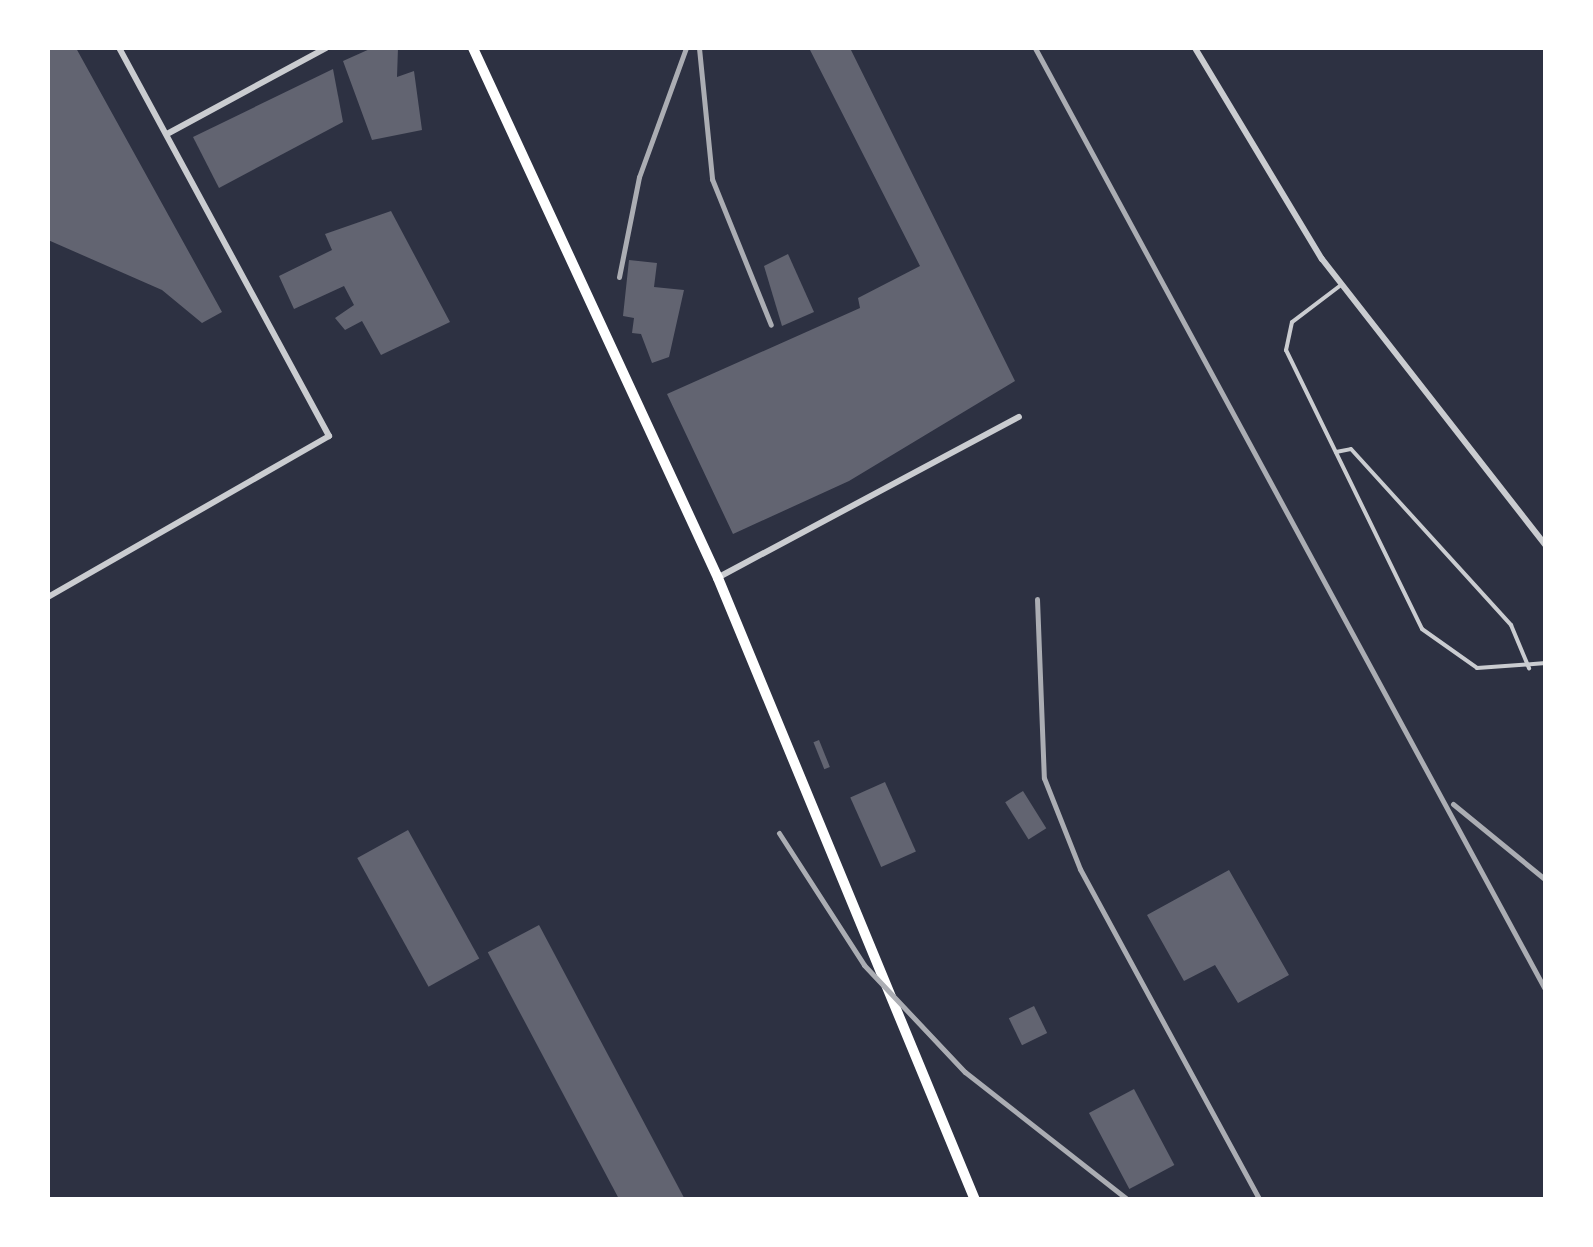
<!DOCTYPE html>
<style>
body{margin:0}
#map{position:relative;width:1593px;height:1247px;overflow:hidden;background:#2d3142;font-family:"Roboto Condensed",sans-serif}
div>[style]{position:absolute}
.building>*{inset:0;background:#626471;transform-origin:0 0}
.service>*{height:4px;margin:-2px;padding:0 2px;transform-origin:2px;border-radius:2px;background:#caccd0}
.minor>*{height:6px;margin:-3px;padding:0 3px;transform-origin:3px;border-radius:3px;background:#caccd0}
.secondary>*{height:10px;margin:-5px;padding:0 5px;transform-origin:5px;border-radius:5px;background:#fff}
.rail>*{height:5px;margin:-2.5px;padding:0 2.5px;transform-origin:2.5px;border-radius:2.5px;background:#abadb3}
span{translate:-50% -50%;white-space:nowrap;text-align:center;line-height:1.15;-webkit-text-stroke:10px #fff;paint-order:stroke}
.frame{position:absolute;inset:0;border:50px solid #fff;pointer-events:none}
</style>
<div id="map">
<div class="building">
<i style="clip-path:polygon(48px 48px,76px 48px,222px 312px,202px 323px,162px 290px,48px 240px)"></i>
<i style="clip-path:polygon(372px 48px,398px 48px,397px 77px,414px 71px,422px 130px,372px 140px,343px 61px)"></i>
<i style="clip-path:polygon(809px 48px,850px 48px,1015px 381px,849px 481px,733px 534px,667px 394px,860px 308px,858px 298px,920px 266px)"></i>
<i style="clip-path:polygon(333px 69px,343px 122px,219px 188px,193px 137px)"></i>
<i style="clip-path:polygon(391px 211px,450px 322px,381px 355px,362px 321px,345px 330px,335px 318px,354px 305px,344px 286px,294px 309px,279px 276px,332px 250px,325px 234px)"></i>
<i style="clip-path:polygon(788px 254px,814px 312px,782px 326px,764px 266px)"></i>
<i style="clip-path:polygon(629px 260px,657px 263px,654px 287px,684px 290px,669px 357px,652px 363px,641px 334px,632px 333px,634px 318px,623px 316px)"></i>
<i style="left:819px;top:740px;width:29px;height:6px;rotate:68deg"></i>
<i style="left:885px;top:782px;width:76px;height:38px;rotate:66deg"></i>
<i style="left:1023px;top:791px;width:44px;height:21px;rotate:58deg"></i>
<i style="left:408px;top:830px;width:147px;height:58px;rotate:61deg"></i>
<i style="clip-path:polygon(1229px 870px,1289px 975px,1238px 1003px,1215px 965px,1184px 981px,1147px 915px)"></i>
<i style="left:539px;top:925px;width:312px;height:58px;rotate:62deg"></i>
<i style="left:1034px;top:1006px;width:30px;height:28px;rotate:64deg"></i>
<i style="left:1134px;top:1089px;width:86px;height:51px;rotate:62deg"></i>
</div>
<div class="service">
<i style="left:1341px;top:285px;width:61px;rotate:142.9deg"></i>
<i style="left:1292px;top:322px;width:29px;rotate:102deg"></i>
<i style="left:1286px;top:350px;width:310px;rotate:64deg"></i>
<i style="left:1422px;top:629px;width:67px;rotate:35.3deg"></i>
<i style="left:1477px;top:668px;width:69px;rotate:-4.1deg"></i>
<i style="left:1336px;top:452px;width:15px;rotate:-11deg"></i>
<i style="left:1351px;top:449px;width:238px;rotate:47.7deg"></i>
<i style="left:1511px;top:625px;width:47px;rotate:67.3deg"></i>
</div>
<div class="minor">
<i style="left:1195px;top:48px;width:246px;rotate:59deg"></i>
<i style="left:1322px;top:259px;width:364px;rotate:52deg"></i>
<i style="left:167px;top:134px;width:181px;rotate:-28.4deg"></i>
<i style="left:719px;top:577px;width:340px;rotate:-28.1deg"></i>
<i style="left:48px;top:597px;width:324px;rotate:-29.8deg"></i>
<i style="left:329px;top:436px;width:441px;rotate:-118.4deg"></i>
</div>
<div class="secondary">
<i style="left:473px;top:48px;width:584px;rotate:65.19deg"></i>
<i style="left:718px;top:578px;width:673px;rotate:67.55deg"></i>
</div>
<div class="rail">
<i style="left:699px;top:48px;width:132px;rotate:84.3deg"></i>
<i style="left:712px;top:179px;width:157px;rotate:68deg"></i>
<i style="left:1035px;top:48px;width:1073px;rotate:61.55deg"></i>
<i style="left:619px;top:277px;width:102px;rotate:-78.7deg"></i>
<i style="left:639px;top:177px;width:137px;rotate:-70deg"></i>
<i style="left:1037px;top:599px;width:179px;rotate:87.8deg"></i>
<i style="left:1044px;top:778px;width:98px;rotate:68.4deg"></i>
<i style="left:1080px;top:869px;width:377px;rotate:61.5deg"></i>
<i style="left:1453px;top:804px;width:120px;rotate:39.3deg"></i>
<i style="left:779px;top:833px;width:157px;rotate:57.2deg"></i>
<i style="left:864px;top:965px;width:147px;rotate:46.7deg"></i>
<i style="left:965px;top:1072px;width:207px;rotate:38.1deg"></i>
</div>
<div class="frame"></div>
</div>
